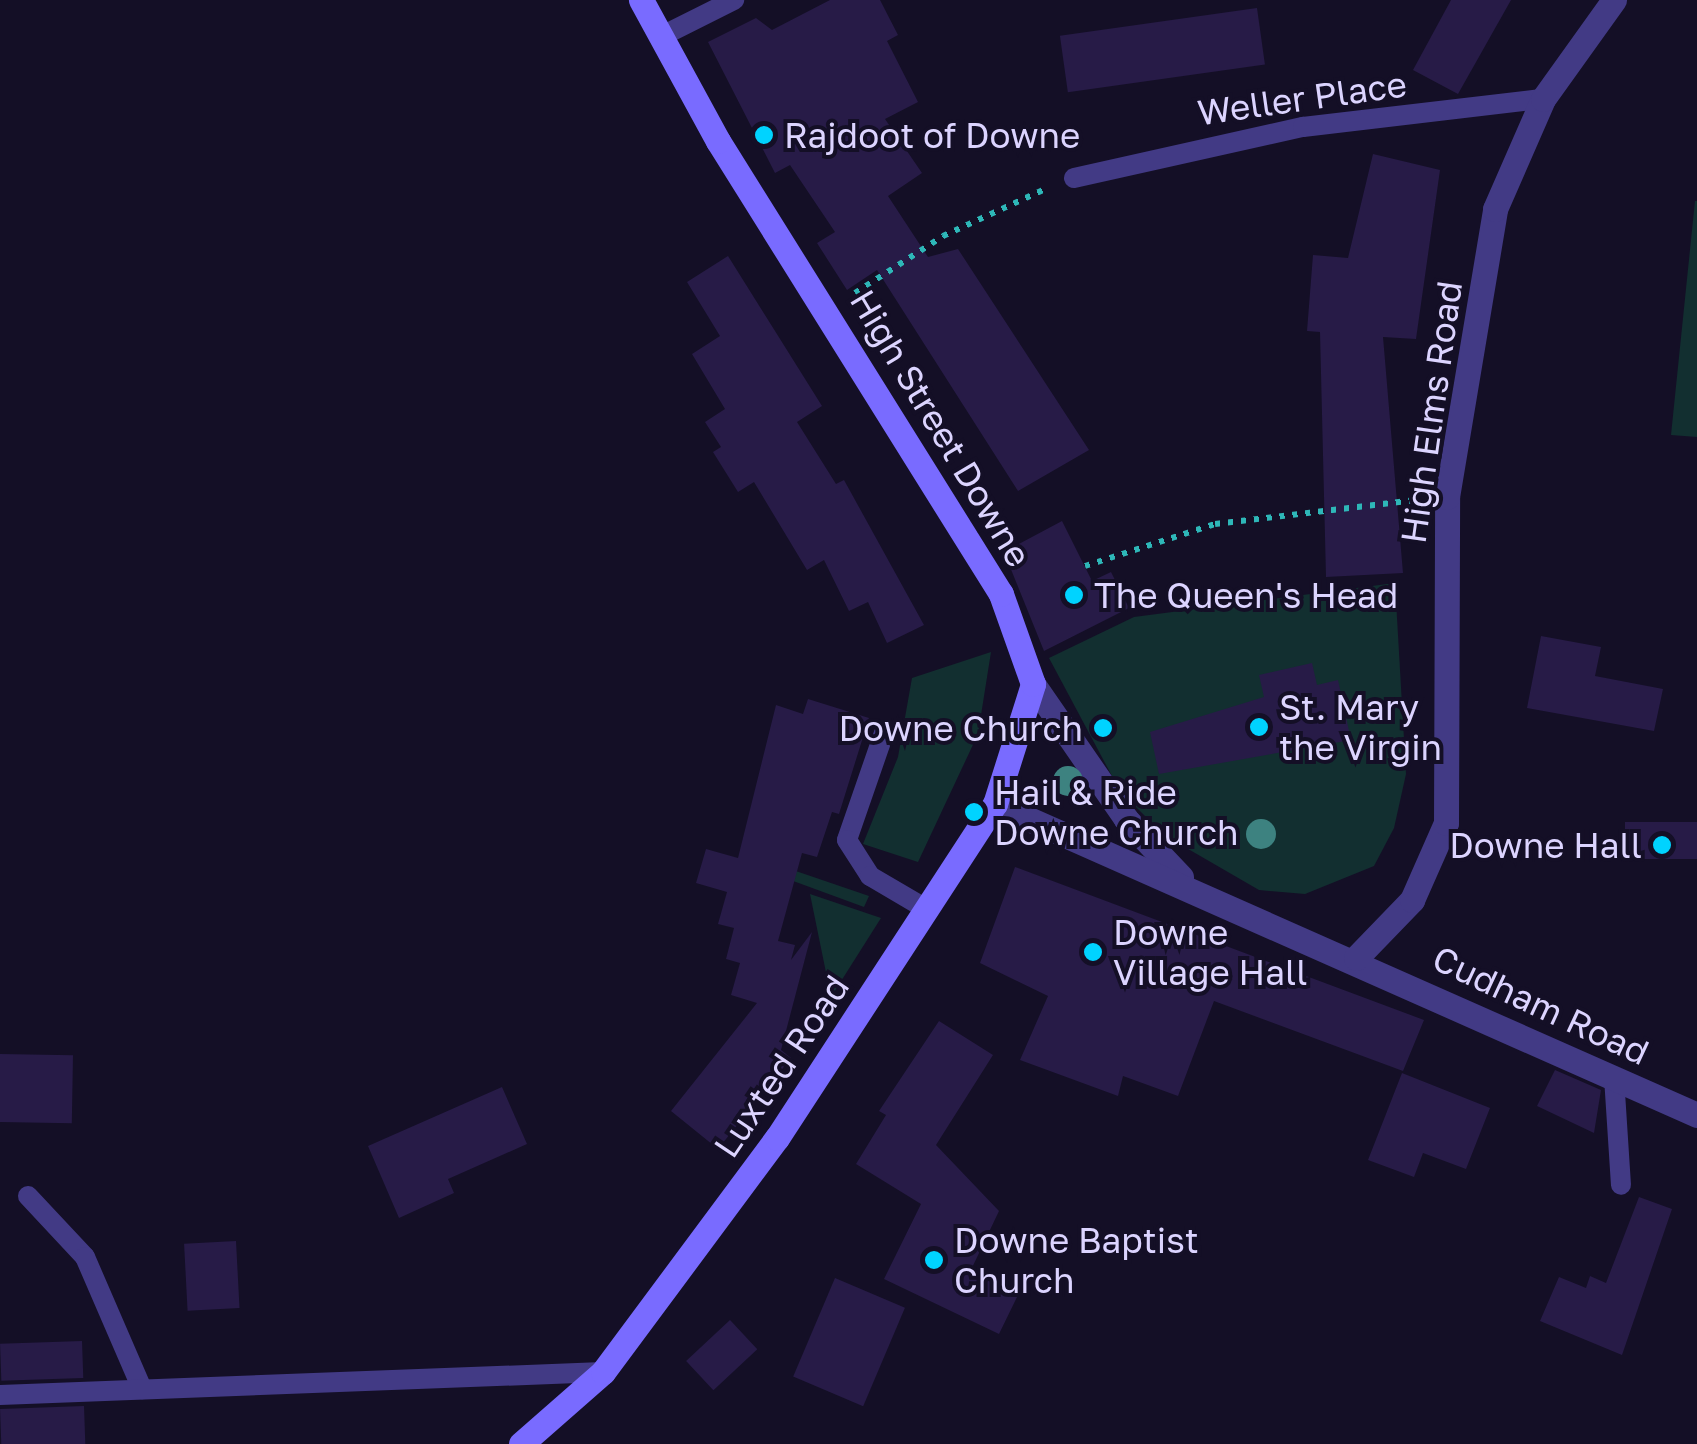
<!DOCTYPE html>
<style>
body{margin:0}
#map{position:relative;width:1697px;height:1444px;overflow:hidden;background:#140f26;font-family:"Golos Text",sans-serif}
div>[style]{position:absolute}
.green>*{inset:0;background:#122f30}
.building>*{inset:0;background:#271b47;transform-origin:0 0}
.path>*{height:6px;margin-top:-3px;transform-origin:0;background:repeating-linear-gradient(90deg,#2eb7b8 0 5px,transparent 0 13px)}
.lane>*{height:20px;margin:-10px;padding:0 10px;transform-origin:10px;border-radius:10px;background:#423a85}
.street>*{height:25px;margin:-12.5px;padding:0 12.5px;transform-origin:12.5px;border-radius:12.5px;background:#423a85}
.secondary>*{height:25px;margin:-12.5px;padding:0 12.5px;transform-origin:12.5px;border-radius:12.5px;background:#796bff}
.trees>*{width:30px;height:30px;margin:-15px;border-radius:50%;background:#3d8280}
.dots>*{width:28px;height:28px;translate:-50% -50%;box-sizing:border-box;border:5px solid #140f26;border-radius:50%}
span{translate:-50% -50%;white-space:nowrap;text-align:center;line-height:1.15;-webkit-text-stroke:8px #140f26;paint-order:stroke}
.street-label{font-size:35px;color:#dcd4ff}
.poi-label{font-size:35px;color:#dcd4ff}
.left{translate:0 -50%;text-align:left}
.right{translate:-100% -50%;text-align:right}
</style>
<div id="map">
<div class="green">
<i style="clip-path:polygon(1695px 201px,1697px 201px,1697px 437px,1671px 435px)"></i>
<i style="clip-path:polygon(1395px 583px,1406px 774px,1394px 828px,1374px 866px,1305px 894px,1259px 890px,1164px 835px,1120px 791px,1049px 658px,1134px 617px)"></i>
<i style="clip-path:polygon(991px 652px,978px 734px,918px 862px,863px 844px,898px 757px,912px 678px)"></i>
<i style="clip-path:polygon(787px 868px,869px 896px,864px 907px,785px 878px)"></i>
<i style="clip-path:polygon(810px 894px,881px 918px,831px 997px)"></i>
</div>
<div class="building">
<i style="clip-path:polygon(830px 0,880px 0,898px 35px,887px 41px,918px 102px,885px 119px,922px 173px,888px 196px,928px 257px,958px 249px,1089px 450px,1018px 491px,877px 270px,847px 290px,817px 243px,835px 232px,790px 165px,775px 173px,708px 42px,756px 18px,772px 30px)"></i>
<i style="clip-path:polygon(1451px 0,1511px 0,1458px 94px,1413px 70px)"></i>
<i style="left:1257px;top:8px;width:57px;height:199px;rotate:82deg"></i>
<i style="clip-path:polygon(1373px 154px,1440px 170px,1416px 339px,1383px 337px,1403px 573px,1326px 577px,1320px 332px,1307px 331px,1313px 255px,1348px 258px)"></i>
<i style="clip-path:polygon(728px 256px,822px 406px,797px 422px,836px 484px,844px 480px,924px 625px,887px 643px,868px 602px,849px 611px,824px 560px,807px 570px,754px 482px,738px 492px,713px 452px,721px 447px,705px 422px,725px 409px,692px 354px,720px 336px,687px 282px)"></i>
<i style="clip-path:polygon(1062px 521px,1092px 581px,1111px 572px,1129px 608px,1044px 651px,1004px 552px)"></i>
<i style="clip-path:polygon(1541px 636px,1601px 647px,1595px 676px,1663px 689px,1654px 731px,1527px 708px)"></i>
<i style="clip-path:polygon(1312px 663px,1317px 685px,1338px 680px,1351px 740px,1159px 774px,1150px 732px,1264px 697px,1259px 675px)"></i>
<i style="clip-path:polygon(808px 699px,869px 718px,839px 814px,832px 812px,817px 857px,802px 853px,778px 941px,795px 945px,791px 960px,812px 932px,781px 1050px,791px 1058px,718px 1149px,671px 1111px,757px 1003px,731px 995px,740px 963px,726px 959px,734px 928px,718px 924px,727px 892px,696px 883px,706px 849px,738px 858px,776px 705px,803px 714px)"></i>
<i style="left:1697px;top:822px;width:37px;height:72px;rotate:90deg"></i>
<i style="clip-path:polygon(1015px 867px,1424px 1020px,1403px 1071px,1214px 1001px,1178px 1096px,1123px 1076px,1118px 1096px,1020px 1060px,1048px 996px,980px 963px)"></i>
<i style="clip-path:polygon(939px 1021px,993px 1055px,936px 1145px,999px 1211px,970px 1272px,1018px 1295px,999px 1334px,884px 1279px,921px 1204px,856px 1164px,886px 1115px,879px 1111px)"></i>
<i style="left:0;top:1054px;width:73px;height:68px;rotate:1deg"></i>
<i style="clip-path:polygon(1555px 1070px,1601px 1090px,1594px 1133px,1537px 1106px)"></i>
<i style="clip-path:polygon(1402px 1073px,1490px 1108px,1466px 1169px,1423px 1153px,1414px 1177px,1368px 1160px)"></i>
<i style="clip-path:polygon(502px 1087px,527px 1144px,448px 1179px,454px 1193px,399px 1218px,368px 1146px)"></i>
<i style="clip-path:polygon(1639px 1197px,1672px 1209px,1622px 1355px,1540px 1321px,1559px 1277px,1586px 1288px,1590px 1276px,1606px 1283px)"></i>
<i style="left:236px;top:1241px;width:67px;height:52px;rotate:87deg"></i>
<i style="left:835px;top:1278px;width:76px;height:107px;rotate:23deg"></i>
<i style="left:730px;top:1320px;width:40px;height:60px;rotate:47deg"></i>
<i style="left:82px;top:1341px;width:37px;height:82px;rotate:88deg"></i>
<i style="left:84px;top:1406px;width:38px;height:84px;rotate:88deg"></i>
</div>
<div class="path">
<i style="left:855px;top:293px;width:105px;rotate:-32.9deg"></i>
<i style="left:943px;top:236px;width:112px;rotate:-24.7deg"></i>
<i style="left:1085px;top:566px;width:137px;rotate:-17.9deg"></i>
<i style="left:1215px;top:524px;width:202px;rotate:-6.8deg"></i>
</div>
<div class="lane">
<i style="left:660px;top:37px;width:83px;rotate:-26.6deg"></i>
<i style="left:1074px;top:178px;width:235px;rotate:-12.6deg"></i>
<i style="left:1303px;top:127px;width:242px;rotate:-6.7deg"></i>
<i style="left:884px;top:733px;width:113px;rotate:109.1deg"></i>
<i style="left:847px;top:840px;width:43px;rotate:57.4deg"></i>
<i style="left:870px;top:876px;width:65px;rotate:30.5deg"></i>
<i style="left:1614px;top:1077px;width:108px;rotate:86.3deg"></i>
<i style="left:28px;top:1196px;width:83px;rotate:46.9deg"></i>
<i style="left:85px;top:1257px;width:144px;rotate:66.6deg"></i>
<i style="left:0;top:1395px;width:603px;rotate:-2.18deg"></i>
</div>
<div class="street">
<i style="left:1033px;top:684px;width:164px;rotate:55.4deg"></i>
<i style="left:1126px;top:819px;width:80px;rotate:46.5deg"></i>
<i style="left:995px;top:804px;width:768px;rotate:23.89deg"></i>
<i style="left:1356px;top:958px;width:81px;rotate:-46deg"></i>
<i style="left:1412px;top:900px;width:84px;rotate:-66.2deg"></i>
<i style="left:1446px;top:823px;width:326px;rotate:-89.8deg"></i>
<i style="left:1447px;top:497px;width:292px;rotate:-80.5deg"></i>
<i style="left:1495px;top:209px;width:120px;rotate:-66.4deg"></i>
<i style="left:1543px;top:99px;width:122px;rotate:-54.4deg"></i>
</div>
<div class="secondary">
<i style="left:521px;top:1444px;width:109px;rotate:-41.3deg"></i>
<i style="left:603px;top:1372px;width:292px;rotate:-53.4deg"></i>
<i style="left:777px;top:1138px;width:399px;rotate:-56.9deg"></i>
<i style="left:995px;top:804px;width:126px;rotate:-72.4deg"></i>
<i style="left:1033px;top:684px;width:96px;rotate:-109.6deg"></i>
<i style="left:1001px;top:594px;width:534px;rotate:-121.99deg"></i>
<i style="left:718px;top:141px;width:161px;rotate:-118.6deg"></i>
</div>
<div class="trees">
<i style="left:1068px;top:781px"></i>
<i style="left:1261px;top:834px"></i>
</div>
<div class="dots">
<i style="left:764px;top:135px;background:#00d3ff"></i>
<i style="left:1074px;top:595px;background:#00d3ff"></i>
<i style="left:1259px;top:727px;background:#00d3ff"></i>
<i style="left:1103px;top:728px;background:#00d3ff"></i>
<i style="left:974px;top:812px;background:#00d3ff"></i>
<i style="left:1662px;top:845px;background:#00d3ff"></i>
<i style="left:1093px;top:952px;background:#00d3ff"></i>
<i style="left:934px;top:1260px;background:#00d3ff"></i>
</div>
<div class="street-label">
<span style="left:1302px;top:98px;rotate:-8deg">Weller Place</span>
<span style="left:1431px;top:412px;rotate:-82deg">High Elms Road</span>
<span style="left:941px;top:428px;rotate:59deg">High Street Downe</span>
<span style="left:1541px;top:1005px;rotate:25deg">Cudham Road</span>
<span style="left:781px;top:1066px;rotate:-56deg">Luxted Road</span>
</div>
<div class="poi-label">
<span class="left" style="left:784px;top:135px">Rajdoot of Downe</span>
<span class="left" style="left:1094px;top:595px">The Queen's Head</span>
<span class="left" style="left:1279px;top:727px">St. Mary<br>the Virgin</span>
<span class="right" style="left:1083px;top:728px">Downe Church</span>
<span class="left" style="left:994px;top:812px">Hail &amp; Ride<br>Downe Church</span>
<span class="right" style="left:1642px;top:845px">Downe Hall</span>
<span class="left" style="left:1113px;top:952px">Downe<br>Village Hall</span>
<span class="left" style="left:954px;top:1260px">Downe Baptist<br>Church</span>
</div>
</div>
